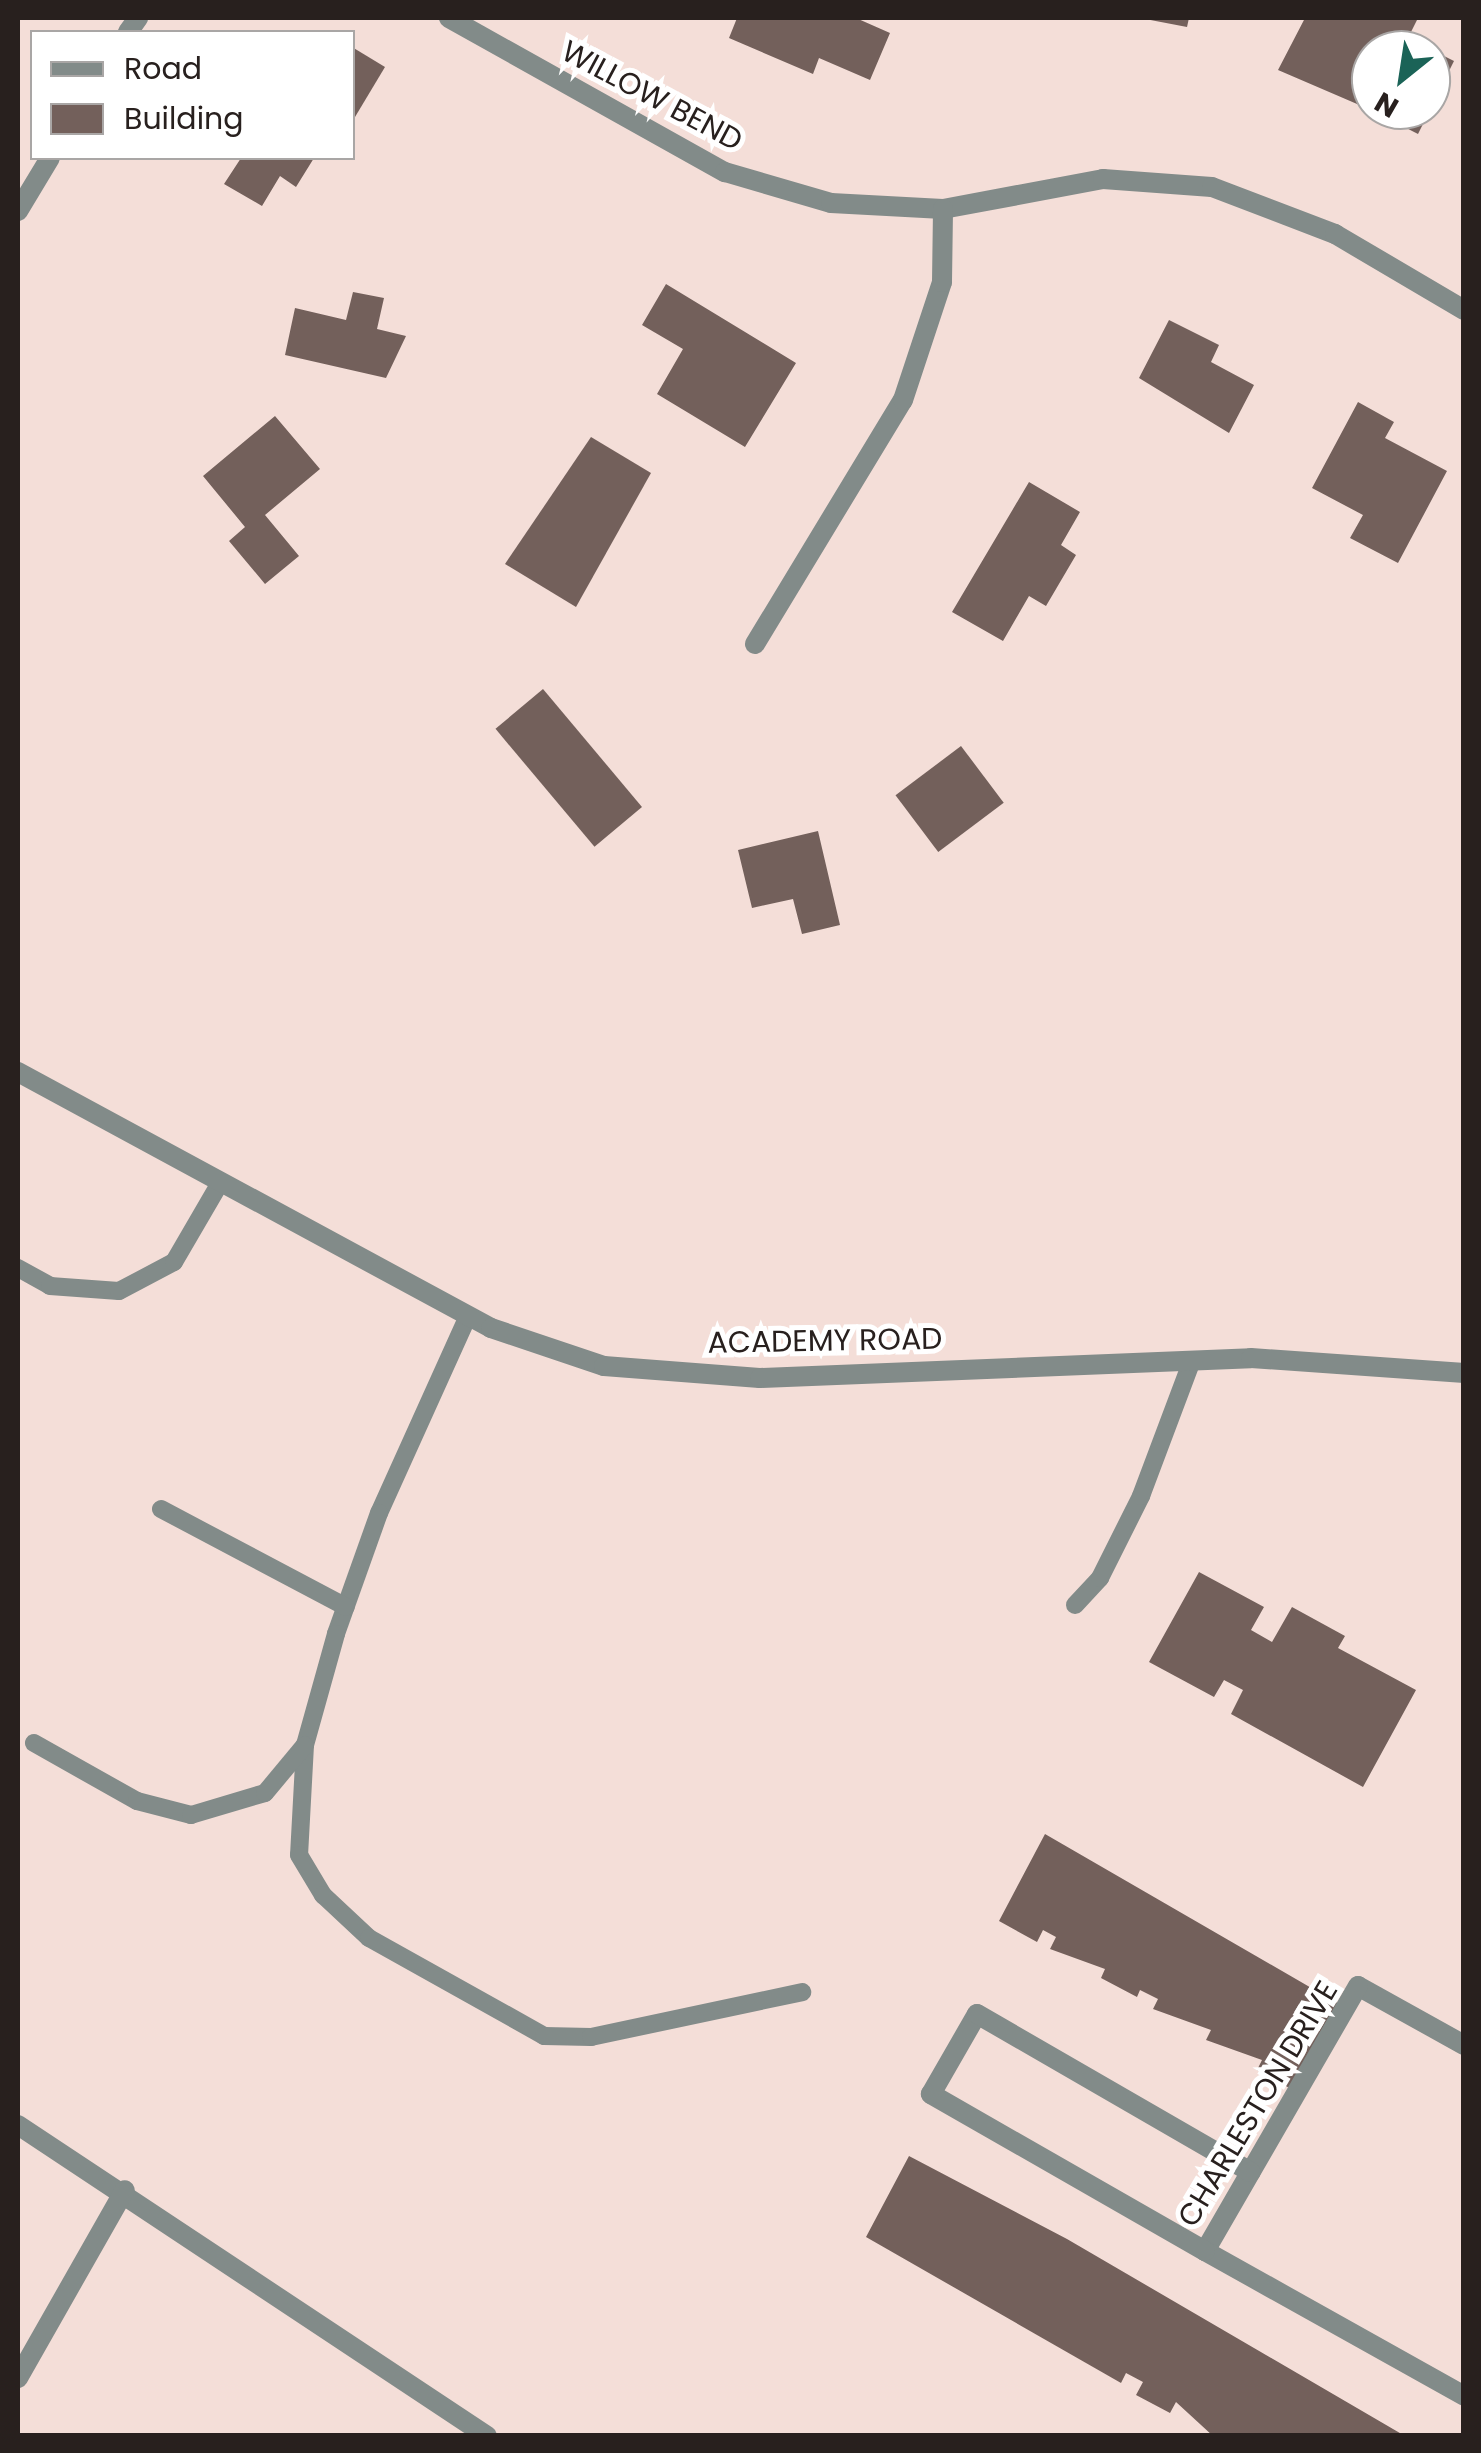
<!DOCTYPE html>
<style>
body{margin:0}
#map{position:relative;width:1481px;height:2453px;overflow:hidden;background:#f4ded8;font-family:Poppins,sans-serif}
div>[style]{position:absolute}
.building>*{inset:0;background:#73605b;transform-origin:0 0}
.service>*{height:18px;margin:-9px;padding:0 9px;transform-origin:9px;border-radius:9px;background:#828b89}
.minor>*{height:20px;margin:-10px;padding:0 10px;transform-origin:10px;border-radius:10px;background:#828b89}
.tertiary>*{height:20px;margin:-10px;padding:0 10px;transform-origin:10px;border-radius:10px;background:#828b89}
span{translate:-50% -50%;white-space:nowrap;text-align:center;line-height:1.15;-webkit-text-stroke:10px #fff;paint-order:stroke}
.street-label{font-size:30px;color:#28201e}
.frame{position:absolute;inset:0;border:20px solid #28201e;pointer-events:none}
.legend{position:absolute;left:30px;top:30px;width:325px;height:130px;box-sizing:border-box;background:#fff;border:2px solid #a9a6a5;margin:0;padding:12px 18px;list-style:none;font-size:30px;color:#28201e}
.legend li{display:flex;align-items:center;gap:20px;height:50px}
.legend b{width:50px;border:2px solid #a9a6a5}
.north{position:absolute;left:1351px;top:30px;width:100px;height:100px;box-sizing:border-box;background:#fff;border:2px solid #a9a6a5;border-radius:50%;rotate:210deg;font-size:28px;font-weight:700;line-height:40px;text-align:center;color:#28201e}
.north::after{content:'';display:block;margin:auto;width:35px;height:45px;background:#1b6357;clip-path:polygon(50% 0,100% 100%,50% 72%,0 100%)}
</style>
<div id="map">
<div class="building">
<i style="clip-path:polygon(737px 18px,856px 18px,890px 33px,870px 80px,819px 58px,813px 74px,729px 38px)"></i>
<i style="clip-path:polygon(1140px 18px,1189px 18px,1187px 27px)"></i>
<i style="clip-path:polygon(1305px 18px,1418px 18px,1408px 38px,1454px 61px,1431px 107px,1431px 50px,1371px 50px,1371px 110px,1278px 70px)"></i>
<i style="clip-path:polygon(352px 47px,385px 67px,352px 122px)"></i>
<i style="clip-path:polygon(1371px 110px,1430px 110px,1418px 134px)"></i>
<i style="clip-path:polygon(241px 158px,314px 158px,296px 187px,280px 176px,262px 206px,224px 184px)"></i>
<i style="clip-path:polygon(666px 284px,796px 363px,745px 447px,657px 394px,683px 349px,642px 325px)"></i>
<i style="clip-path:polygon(353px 292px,384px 298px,377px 329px,406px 336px,386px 378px,285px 355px,295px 308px,346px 320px)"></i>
<i style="clip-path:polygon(1169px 320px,1219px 345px,1211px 362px,1254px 385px,1229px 433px,1139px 378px)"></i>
<i style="clip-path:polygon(1358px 402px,1394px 422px,1385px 438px,1447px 471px,1398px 563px,1350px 538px,1363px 515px,1312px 488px)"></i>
<i style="clip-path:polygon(275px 416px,320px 469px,265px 515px,299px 556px,265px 584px,229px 541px,245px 527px,203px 476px)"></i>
<i style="clip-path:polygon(591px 437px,651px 473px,576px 607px,505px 564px)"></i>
<i style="clip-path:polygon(1029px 482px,1080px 512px,1061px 545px,1076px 555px,1046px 606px,1029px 596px,1003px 641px,952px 612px)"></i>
<i style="left:543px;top:689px;width:154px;height:62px;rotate:50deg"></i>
<i style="left:961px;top:746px;width:71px;height:82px;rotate:53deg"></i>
<i style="clip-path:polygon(818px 831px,840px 925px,802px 934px,793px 899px,752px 908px,738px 850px)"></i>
<i style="clip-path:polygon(1199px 1572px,1264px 1607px,1251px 1630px,1272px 1642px,1292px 1607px,1345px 1636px,1338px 1648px,1416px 1690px,1363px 1787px,1231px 1714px,1243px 1690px,1224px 1680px,1214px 1697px,1149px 1662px)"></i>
<i style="clip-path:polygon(1045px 1834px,1339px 2004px,1293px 2090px,1257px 2070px,1262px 2060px,1206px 2040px,1211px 2030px,1153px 2009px,1158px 1999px,1140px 1990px,1137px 1997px,1101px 1978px,1105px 1969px,1050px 1949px,1056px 1937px,1043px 1930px,1037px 1942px,999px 1921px)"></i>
<i style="clip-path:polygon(909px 2156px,1067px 2239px,1405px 2436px,1213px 2436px,1176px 2402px,1170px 2413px,1136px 2395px,1143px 2382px,1126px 2373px,1121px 2383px,866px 2237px)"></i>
</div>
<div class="service">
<i style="left:18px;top:1268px;width:37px;rotate:29deg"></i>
<i style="left:50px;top:1286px;width:69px;rotate:4.1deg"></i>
<i style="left:119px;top:1291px;width:62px;rotate:-27.8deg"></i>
<i style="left:174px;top:1262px;width:91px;rotate:-59.8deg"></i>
<i style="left:468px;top:1316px;width:216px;rotate:114.3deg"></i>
<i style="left:379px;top:1513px;width:128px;rotate:109.6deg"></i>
<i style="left:336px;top:1634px;width:115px;rotate:105.6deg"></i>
<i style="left:305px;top:1745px;width:110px;rotate:93.1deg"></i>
<i style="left:299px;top:1855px;width:47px;rotate:59deg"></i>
<i style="left:323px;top:1895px;width:63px;rotate:43.1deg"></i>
<i style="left:369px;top:1938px;width:201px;rotate:29.2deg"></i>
<i style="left:544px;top:2036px;width:47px;rotate:1.2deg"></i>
<i style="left:591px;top:2037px;width:216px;rotate:-12deg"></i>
<i style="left:161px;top:1509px;width:209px;rotate:27.9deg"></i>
<i style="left:1075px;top:1605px;width:37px;rotate:-47deg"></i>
<i style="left:1100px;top:1578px;width:92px;rotate:-63.4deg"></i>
<i style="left:1141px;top:1496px;width:145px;rotate:-69.4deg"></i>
<i style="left:34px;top:1743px;width:118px;rotate:29.4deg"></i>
<i style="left:137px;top:1801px;width:56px;rotate:14.5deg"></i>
<i style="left:191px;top:1815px;width:77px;rotate:-16.6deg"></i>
<i style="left:265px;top:1793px;width:62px;rotate:-50.2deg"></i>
</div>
<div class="minor">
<i style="left:449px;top:18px;width:316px;rotate:29.2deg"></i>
<i style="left:725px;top:172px;width:110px;rotate:16.3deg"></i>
<i style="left:831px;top:203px;width:112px;rotate:3.1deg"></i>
<i style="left:943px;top:209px;width:163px;rotate:-10.6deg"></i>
<i style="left:1103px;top:179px;width:109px;rotate:4.2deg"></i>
<i style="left:1212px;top:187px;width:132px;rotate:20.9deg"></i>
<i style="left:1335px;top:234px;width:150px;rotate:30.5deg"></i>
<i style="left:755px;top:644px;width:285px;rotate:-58.8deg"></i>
<i style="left:903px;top:400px;width:124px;rotate:-71.7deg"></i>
<i style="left:942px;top:282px;width:73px;rotate:-89.2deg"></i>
<i style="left:1464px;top:2045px;width:121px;rotate:-150.9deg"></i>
<i style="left:1358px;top:1986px;width:306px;rotate:120deg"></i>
<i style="left:1205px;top:2251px;width:297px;rotate:29.2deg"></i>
<i style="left:18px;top:2125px;width:563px;rotate:33.55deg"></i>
<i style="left:1205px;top:2251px;width:316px;rotate:-150.2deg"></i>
<i style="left:931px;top:2094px;width:92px;rotate:-60.1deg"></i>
<i style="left:977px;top:2014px;width:316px;rotate:30deg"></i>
<i style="left:18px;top:2378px;width:216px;rotate:-60.4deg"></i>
</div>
<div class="tertiary">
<i style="left:128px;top:32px;width:17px;rotate:-54deg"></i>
<i style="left:18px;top:211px;width:62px;rotate:-58.9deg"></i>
<i style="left:18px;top:1072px;width:538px;rotate:28.42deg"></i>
<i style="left:491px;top:1328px;width:119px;rotate:18.6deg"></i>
<i style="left:604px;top:1366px;width:156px;rotate:4.4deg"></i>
<i style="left:760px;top:1378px;width:491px;rotate:-2.3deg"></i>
<i style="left:1251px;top:1358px;width:214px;rotate:4deg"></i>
</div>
<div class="street-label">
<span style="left:652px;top:96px;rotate:28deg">WILLOW BEND</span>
<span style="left:825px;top:1341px;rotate:-1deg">ACADEMY ROAD</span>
<span style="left:1258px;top:2104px;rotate:-59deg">CHARLESTON DRIVE</span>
</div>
<div class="frame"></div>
<ul class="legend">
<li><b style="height:12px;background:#828b89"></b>Road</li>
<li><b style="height:28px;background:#73605b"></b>Building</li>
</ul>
<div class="north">N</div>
</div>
